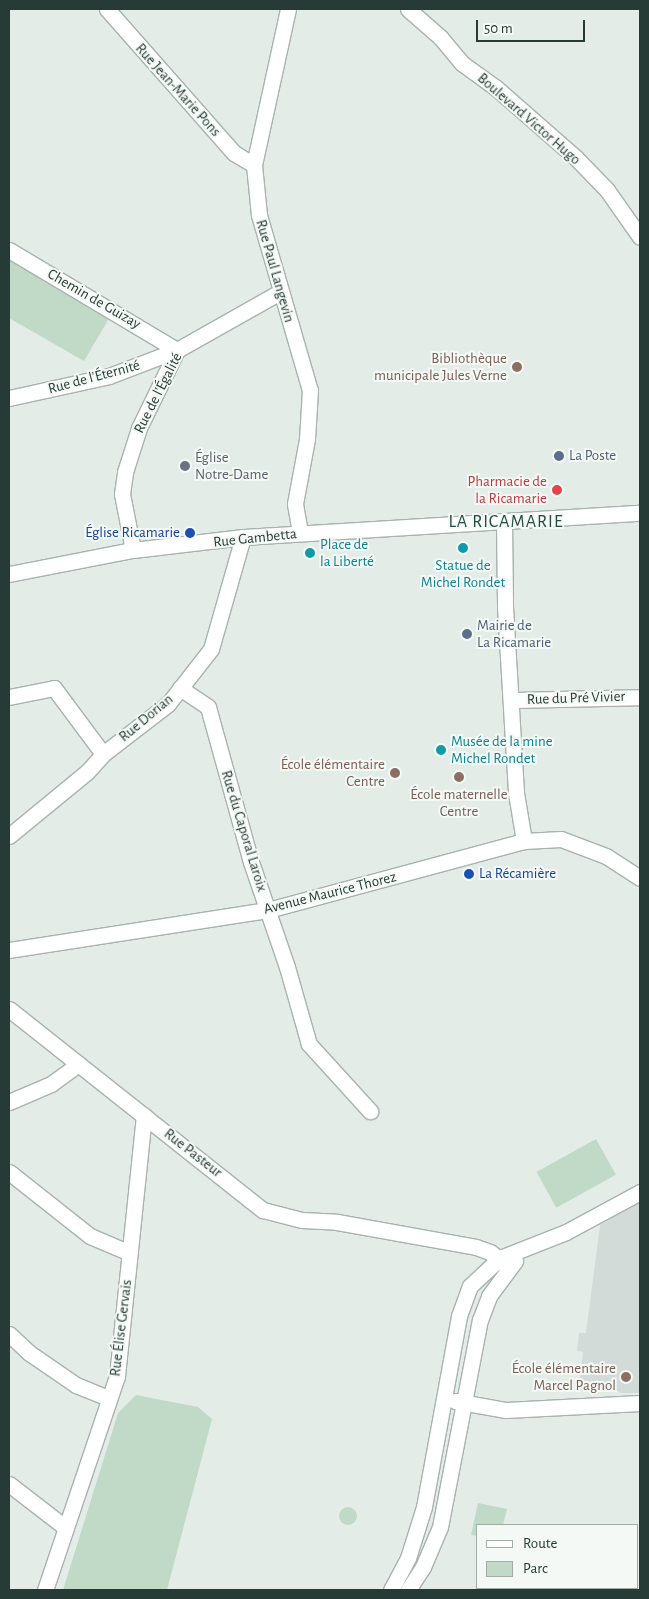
<!DOCTYPE html>
<meta charset="utf-8">
<style>
body{margin:0}
#map{position:relative;width:649px;height:1599px;overflow:hidden;background:#e4ece8;font-family:"Alegreya Sans",sans-serif}
div>[style]{position:absolute}
.built>*{inset:0;background:#d2dbd7}
.green>*{inset:0;background:#c0dac7;transform-origin:0 0}
.round{border-radius:50%}
.roads{filter:drop-shadow(1px 0 #a7b3af) drop-shadow(-1px 0 #a7b3af) drop-shadow(0 1px #a7b3af) drop-shadow(0 -1px #a7b3af)}
.minor>*{height:15px;margin:-7.5px;padding:0 7.5px;transform-origin:7.5px;border-radius:7.5px;background:#fff}
.tertiary>*{height:15px;margin:-7.5px;padding:0 7.5px;transform-origin:7.5px;border-radius:7.5px;background:#fff}
.secondary>*{height:15px;margin:-7.5px;padding:0 7.5px;transform-origin:7.5px;border-radius:7.5px;background:#fff}
.dots>*{width:14px;height:14px;translate:-50% -50%;box-sizing:border-box;border:2px solid #f4f9f6;border-radius:50%}
span{translate:-50% -50%;white-space:nowrap;text-align:center;line-height:1.15;-webkit-text-stroke:4px #f4f9f6;paint-order:stroke}
.street-label{font-size:15px;color:#263b35}
.education-label{font-size:15px;color:#785e54}
.right{translate:-100% -50%;text-align:right}
.service-label{font-size:15px;color:#4e5e75}
.left{translate:0 -50%;text-align:left}
.worship-label{font-size:15px;color:#5b616d}
.health-label{font-size:15px;color:#be3a42}
.transit-label{font-size:15px;color:#164399}
.culture-label{font-size:15px;color:#0d838f}
.quarter-label{font-size:18px;color:#244b41;letter-spacing:1px}
.frame{position:absolute;inset:0;border:10px solid #263b35;pointer-events:none}
.legend{position:absolute;left:476px;top:1524px;width:162px;height:65px;box-sizing:border-box;background:#f4f9f6;border:1px solid #a2ada9;margin:0;padding:6px 9px;list-style:none;font-size:15px;color:#263b35}
.legend li{display:flex;align-items:center;gap:10px;height:25px}
.legend b{width:25px;border:1px solid #a2ada9}
.scale{position:absolute;left:476px;top:20px;width:109px;height:22px;box-sizing:border-box;border:2px solid #263b35;border-top:0;padding-left:6px;font-size:15px;line-height:18px;white-space:nowrap;color:#263b35;-webkit-text-stroke:4px #f4f9f6;paint-order:stroke}
</style>
<div id="map">
<div class="built">
<i style="clip-path:polygon(640px 1202px,640px 1393px,621px 1393px,604px 1383px,580px 1380px,583px 1352px,577px 1351px,579px 1333px,586px 1333px,600px 1225px)"></i>
</div>
<div class="green">
<i style="clip-path:polygon(9px 257px,111px 315px,84px 361px,9px 318px)"></i>
<i style="left:596px;top:1139px;width:41px;height:68px;rotate:61deg"></i>
<i style="clip-path:polygon(136px 1395px,198px 1407px,212px 1419px,167px 1590px,63px 1590px,118px 1413px)"></i>
<i style="clip-path:polygon(478px 1503px,507px 1509px,503px 1525px,478px 1525px,478px 1536px,471px 1535px)"></i>
<i class="round" style="left:339px;top:1507px;width:18px;height:18px"></i>
</div>
<div class="roads">
<div class="minor">
<i style="left:107px;top:9px;width:192px;rotate:48.6deg"></i>
<i style="left:234px;top:153px;width:23px;rotate:31deg"></i>
<i style="left:288px;top:9px;width:160px;rotate:102.3deg"></i>
<i style="left:254px;top:165px;width:50px;rotate:84.3deg"></i>
<i style="left:259px;top:215px;width:182px;rotate:73.8deg"></i>
<i style="left:310px;top:390px;width:49px;rotate:93.5deg"></i>
<i style="left:307px;top:439px;width:66px;rotate:100.5deg"></i>
<i style="left:295px;top:504px;width:29px;rotate:80deg"></i>
<i style="left:9px;top:250px;width:196px;rotate:30.8deg"></i>
<i style="left:9px;top:398px;width:102px;rotate:-12.4deg"></i>
<i style="left:109px;top:376px;width:73px;rotate:-20.9deg"></i>
<i style="left:504px;top:521px;width:86px;rotate:89.3deg"></i>
<i style="left:505px;top:607px;width:186px;rotate:86.6deg"></i>
<i style="left:516px;top:793px;width:49px;rotate:80.5deg"></i>
<i style="left:133px;top:550px;width:57px;rotate:-101.1deg"></i>
<i style="left:122px;top:494px;width:22px;rotate:-82deg"></i>
<i style="left:125px;top:472px;width:46px;rotate:-72.3deg"></i>
<i style="left:139px;top:428px;width:87px;rotate:-64deg"></i>
<i style="left:177px;top:350px;width:118px;rotate:-29.4deg"></i>
<i style="left:180px;top:688px;width:34px;rotate:34deg"></i>
<i style="left:208px;top:707px;width:161px;rotate:74.5deg"></i>
<i style="left:251px;top:862px;width:111px;rotate:71.1deg"></i>
<i style="left:287px;top:967px;width:80px;rotate:74.1deg"></i>
<i style="left:309px;top:1044px;width:91px;rotate:47.7deg"></i>
<i style="left:9px;top:697px;width:46px;rotate:-11.3deg"></i>
<i style="left:54px;top:688px;width:82px;rotate:53.4deg"></i>
<i style="left:511px;top:700px;width:129px;rotate:-1.3deg"></i>
<i style="left:9px;top:836px;width:101px;rotate:-39.4deg"></i>
<i style="left:87px;top:772px;width:24px;rotate:-48deg"></i>
<i style="left:103px;top:754px;width:82px;rotate:-37.6deg"></i>
<i style="left:168px;top:704px;width:70px;rotate:-52deg"></i>
<i style="left:211px;top:649px;width:116px;rotate:-74.1deg"></i>
<i style="left:9px;top:950px;width:262px;rotate:-8.8deg"></i>
<i style="left:268px;top:910px;width:265px;rotate:-15.1deg"></i>
<i style="left:524px;top:841px;width:37px;rotate:-3deg"></i>
<i style="left:561px;top:839px;width:48px;rotate:20.7deg"></i>
<i style="left:606px;top:856px;width:40px;rotate:32.9deg"></i>
<i style="left:9px;top:1009px;width:324px;rotate:38.4deg"></i>
<i style="left:263px;top:1210px;width:40px;rotate:14.4deg"></i>
<i style="left:302px;top:1220px;width:35px;rotate:3deg"></i>
<i style="left:337px;top:1222px;width:141px;rotate:10.2deg"></i>
<i style="left:476px;top:1247px;width:15px;rotate:20deg"></i>
<i style="left:490px;top:1252px;width:24px;rotate:38deg"></i>
<i style="left:9px;top:1102px;width:46px;rotate:-23.2deg"></i>
<i style="left:51px;top:1084px;width:34px;rotate:-36deg"></i>
<i style="left:9px;top:1172px;width:103px;rotate:38.3deg"></i>
<i style="left:90px;top:1236px;width:43px;rotate:23deg"></i>
<i style="left:9px;top:1334px;width:26px;rotate:43deg"></i>
<i style="left:28px;top:1352px;width:58px;rotate:34.5deg"></i>
<i style="left:76px;top:1385px;width:35px;rotate:22deg"></i>
<i style="left:455px;top:1401px;width:52px;rotate:10deg"></i>
<i style="left:506px;top:1410px;width:134px;rotate:-3deg"></i>
<i style="left:9px;top:1484px;width:72px;rotate:37.7deg"></i>
<i style="left:45px;top:1590px;width:226px;rotate:-71.4deg"></i>
<i style="left:117px;top:1376px;width:262px;rotate:-84.1deg"></i>
<i style="left:391px;top:1590px;width:36px;rotate:-62deg"></i>
<i style="left:408px;top:1558px;width:53px;rotate:-72.6deg"></i>
<i style="left:424px;top:1507px;width:194px;rotate:-79.6deg"></i>
<i style="left:459px;top:1316px;width:32px;rotate:-70deg"></i>
<i style="left:470px;top:1286px;width:41px;rotate:-43deg"></i>
<i style="left:500px;top:1258px;width:71px;rotate:-21.5deg"></i>
<i style="left:566px;top:1232px;width:84px;rotate:-28.4deg"></i>
<i style="left:408px;top:1590px;width:27px;rotate:-57deg"></i>
<i style="left:423px;top:1567px;width:43px;rotate:-67deg"></i>
<i style="left:440px;top:1527px;width:211px;rotate:-79.1deg"></i>
<i style="left:480px;top:1320px;width:26px;rotate:-69deg"></i>
<i style="left:489px;top:1296px;width:44px;rotate:-53.4deg"></i>
</div>
<div class="tertiary">
<i style="left:408px;top:9px;width:43px;rotate:41.2deg"></i>
<i style="left:440px;top:37px;width:35px;rotate:50deg"></i>
<i style="left:463px;top:64px;width:39px;rotate:36deg"></i>
<i style="left:495px;top:87px;width:108px;rotate:41.2deg"></i>
<i style="left:576px;top:158px;width:45px;rotate:45.9deg"></i>
<i style="left:607px;top:190px;width:57px;rotate:54.9deg"></i>
</div>
<div class="secondary">
<i style="left:9px;top:574px;width:126px;rotate:-11deg"></i>
<i style="left:133px;top:550px;width:111px;rotate:-6.7deg"></i>
<i style="left:243px;top:537px;width:398px;rotate:-3.5deg"></i>
</div>
</div>
<div class="dots">
<i style="left:517px;top:367px;background:#8d6e63"></i>
<i style="left:559px;top:456px;background:#5c6f8a"></i>
<i style="left:185px;top:466px;background:#6b7280"></i>
<i style="left:557px;top:490px;background:#e0444e"></i>
<i style="left:190px;top:533px;background:#1a4fb4"></i>
<i style="left:463px;top:548px;background:#0f9aa8"></i>
<i style="left:310px;top:553px;background:#0f9aa8"></i>
<i style="left:467px;top:634px;background:#5c6f8a"></i>
<i style="left:441px;top:750px;background:#0f9aa8"></i>
<i style="left:395px;top:773px;background:#8d6e63"></i>
<i style="left:459px;top:777px;background:#8d6e63"></i>
<i style="left:469px;top:874px;background:#1a4fb4"></i>
<i style="left:626px;top:1377px;background:#8d6e63"></i>
</div>
<div class="street-label">
<span style="left:178px;top:90px;rotate:48deg">Rue Jean-Marie Pons</span>
<span style="left:529px;top:119px;rotate:41deg">Boulevard Victor Hugo</span>
<span style="left:275px;top:271px;rotate:74deg">Rue Paul Langevin</span>
<span style="left:94px;top:299px;rotate:30deg">Chemin de Guizay</span>
<span style="left:94px;top:377px;rotate:-15deg">Rue de l'Éternité</span>
<span style="left:158px;top:393px;rotate:-63deg">Rue de l'Égalité</span>
<span style="left:255px;top:538px;rotate:-6deg">Rue Gambetta</span>
<span style="left:576px;top:698px;rotate:-2deg">Rue du Pré Vivier</span>
<span style="left:146px;top:718px;rotate:-40deg">Rue Dorian</span>
<span style="left:244px;top:831px;rotate:73deg">Rue du Caporal Laroix</span>
<span style="left:330px;top:893px;rotate:-14deg">Avenue Maurice Thorez</span>
<span style="left:193px;top:1153px;rotate:38deg">Rue Pasteur</span>
<span style="left:121px;top:1328px;rotate:-83deg">Rue Élise Gervais</span>
</div>
<div class="education-label">
<span class="right" style="left:507px;top:367px">Bibliothèque<br>municipale Jules Verne</span>
<span class="right" style="left:385px;top:773px">École élémentaire<br>Centre</span>
<span style="left:459px;top:803px">École maternelle<br>Centre</span>
<span class="right" style="left:616px;top:1377px">École élémentaire<br>Marcel Pagnol</span>
</div>
<div class="service-label">
<span class="left" style="left:569px;top:456px">La Poste</span>
<span class="left" style="left:477px;top:634px">Mairie de<br>La Ricamarie</span>
</div>
<div class="worship-label">
<span class="left" style="left:195px;top:466px">Église<br>Notre-Dame</span>
</div>
<div class="health-label">
<span class="right" style="left:547px;top:490px">Pharmacie de<br>la Ricamarie</span>
</div>
<div class="transit-label">
<span class="right" style="left:180px;top:533px">Église Ricamarie</span>
<span class="left" style="left:479px;top:874px">La Récamière</span>
</div>
<div class="culture-label">
<span class="left" style="left:320px;top:553px">Place de<br>la Liberté</span>
<span style="left:463px;top:574px">Statue de<br>Michel Rondet</span>
<span class="left" style="left:451px;top:750px">Musée de la mine<br>Michel Rondet</span>
</div>
<div class="quarter-label">
<span style="left:506px;top:522px">LA RICAMARIE</span>
</div>
<div class="frame"></div>
<ul class="legend">
<li><b style="height:6px;background:#fff"></b>Route</li>
<li><b style="height:14px;background:#c0dac7"></b>Parc</li>
</ul>
<div class="scale">50 m</div>
</div>
